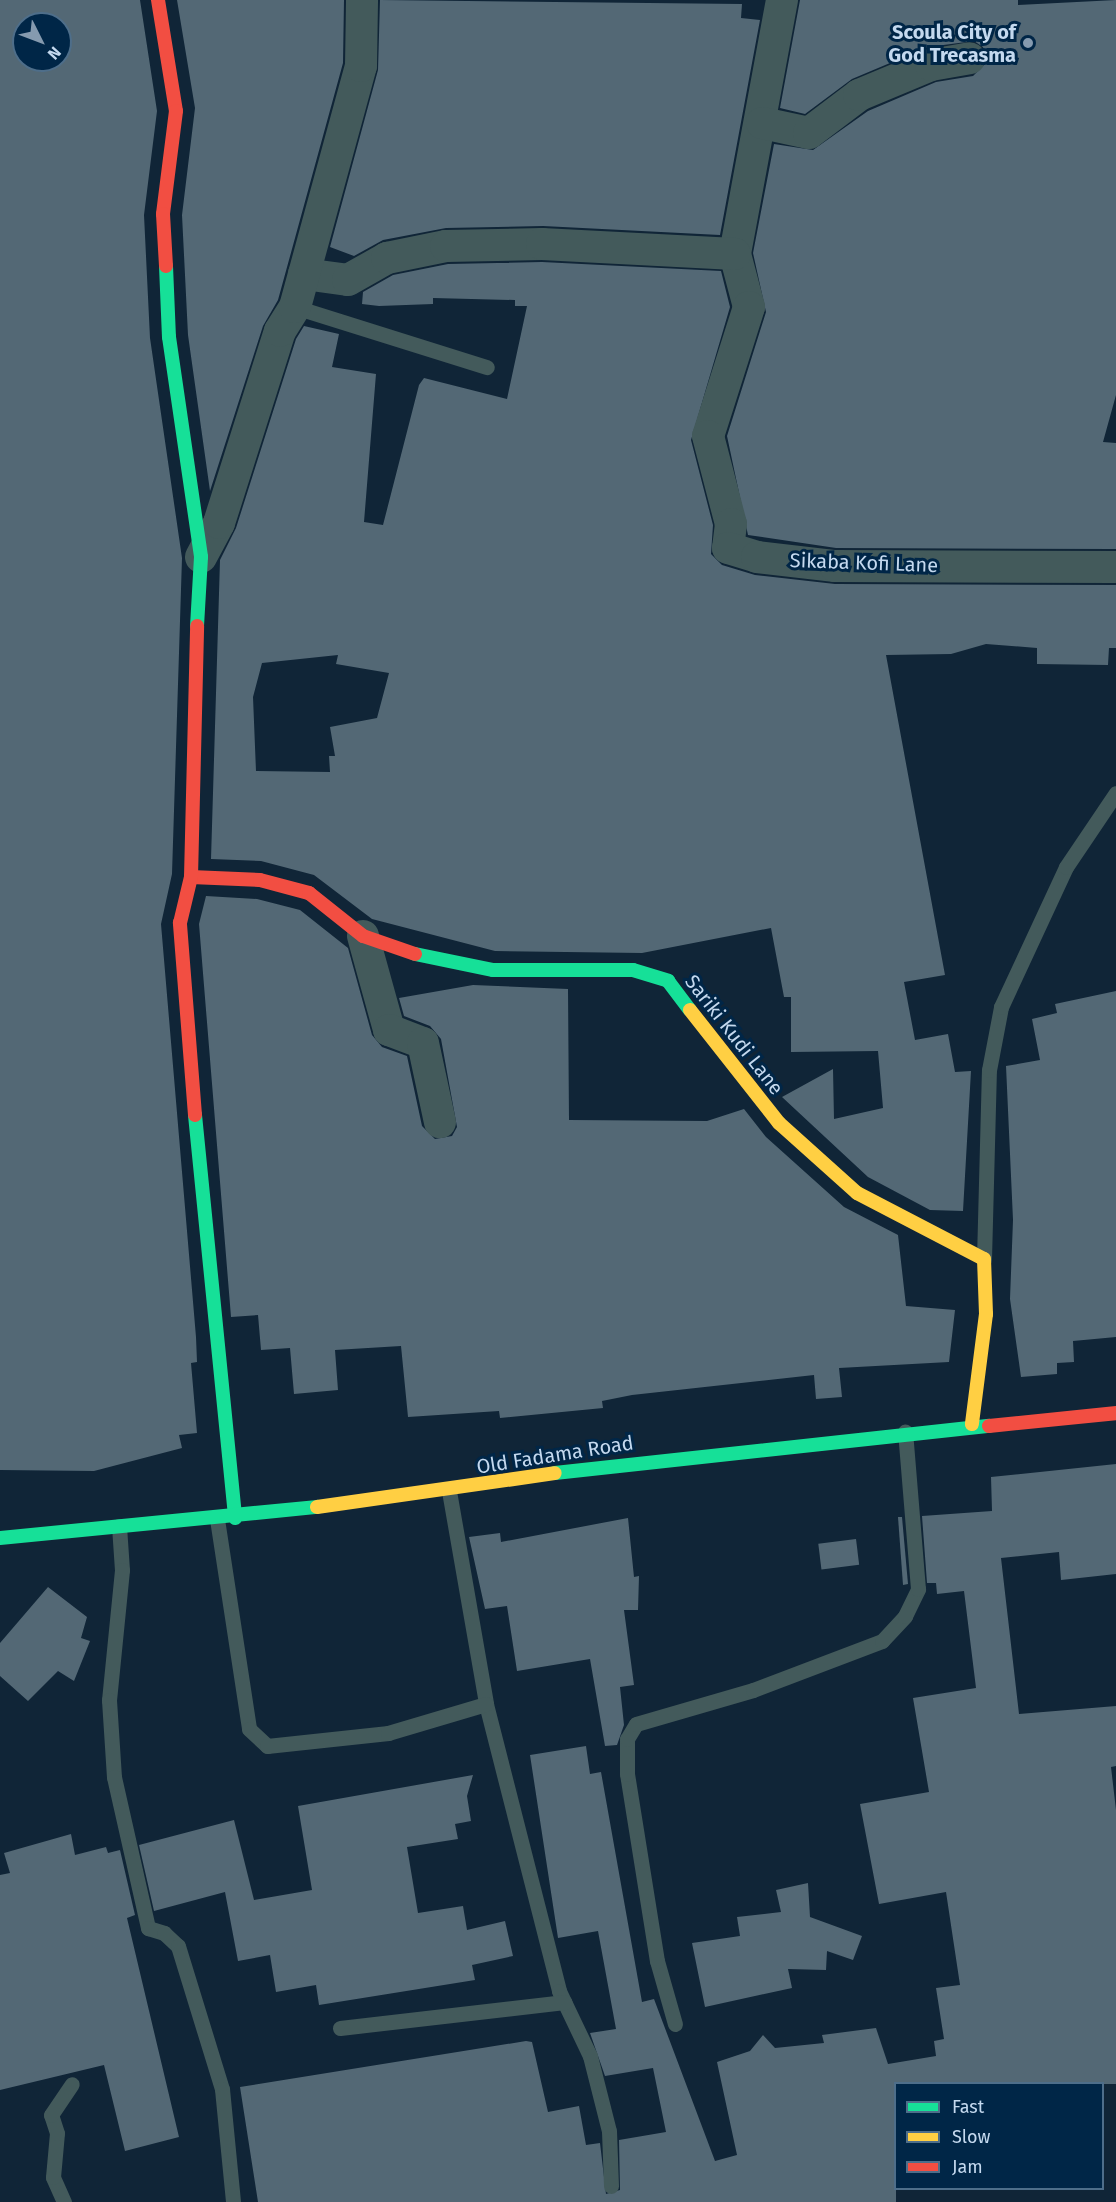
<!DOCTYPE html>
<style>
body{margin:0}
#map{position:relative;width:1116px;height:2202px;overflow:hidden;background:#102537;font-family:"Fira Sans",sans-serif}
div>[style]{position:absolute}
.building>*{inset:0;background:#536875;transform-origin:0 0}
.lane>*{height:15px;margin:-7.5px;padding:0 7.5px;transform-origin:7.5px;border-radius:7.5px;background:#435a5b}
.street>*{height:32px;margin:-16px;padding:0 16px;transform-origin:16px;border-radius:16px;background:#435a5b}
.fast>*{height:14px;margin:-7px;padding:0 7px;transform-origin:7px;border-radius:7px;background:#16e098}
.slow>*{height:14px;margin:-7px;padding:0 7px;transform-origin:7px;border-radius:7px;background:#ffcf43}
.jam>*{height:14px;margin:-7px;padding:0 7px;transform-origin:7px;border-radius:7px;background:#f24e42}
.dots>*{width:16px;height:16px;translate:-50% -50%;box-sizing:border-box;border:3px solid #002647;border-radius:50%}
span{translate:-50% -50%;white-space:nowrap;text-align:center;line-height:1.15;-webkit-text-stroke:6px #002647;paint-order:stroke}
.poi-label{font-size:20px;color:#c4d9ef;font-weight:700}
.right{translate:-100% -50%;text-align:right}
.street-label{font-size:20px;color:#c4d9ef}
.legend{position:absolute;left:894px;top:2082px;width:210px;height:108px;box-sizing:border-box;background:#002647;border:2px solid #4e6e8a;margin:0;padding:8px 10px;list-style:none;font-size:18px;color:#c4d9ef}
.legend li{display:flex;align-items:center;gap:12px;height:30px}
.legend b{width:30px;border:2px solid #4e6e8a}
.north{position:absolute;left:12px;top:12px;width:60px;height:60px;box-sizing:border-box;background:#002647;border:2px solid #4e6e8a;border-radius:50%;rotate:132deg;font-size:16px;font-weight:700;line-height:24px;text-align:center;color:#c4d9ef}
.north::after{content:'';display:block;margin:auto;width:21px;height:27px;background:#859aaf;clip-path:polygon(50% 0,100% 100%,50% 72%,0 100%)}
</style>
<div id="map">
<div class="building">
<i style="clip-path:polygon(evenodd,0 0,140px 0,157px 111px,144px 215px,150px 338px,182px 558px,172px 874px,161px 924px,196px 1337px,197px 1362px,191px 1363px,197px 1433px,179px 1435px,182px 1448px,94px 1471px,0 1470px,0 0,24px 24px,60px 24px,60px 60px,24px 60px,24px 24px)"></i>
<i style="clip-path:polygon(177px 0,344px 0,343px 63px,278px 300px,263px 326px,210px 491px,188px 335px,182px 215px,195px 108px)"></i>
<i style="clip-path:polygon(380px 0,742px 4px,741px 18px,760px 20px,720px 235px,543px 226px,446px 228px,383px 240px,354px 256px,330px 247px,378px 70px)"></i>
<i style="clip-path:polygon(800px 0,1018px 0,1018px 5px,1116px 0,1116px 395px,1103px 442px,1116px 443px,1116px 549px,836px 548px,748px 535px,727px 436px,766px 312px,753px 253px,774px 144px,813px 150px,868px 111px,936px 82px,973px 76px,986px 63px,983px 47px,974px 41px,928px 47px,852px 79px,805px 114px,780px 108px)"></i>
<i style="clip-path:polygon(evenodd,542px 262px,721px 271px,730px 307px,691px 440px,713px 525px,711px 554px,722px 565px,755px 575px,835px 584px,1116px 585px,1116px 648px,1109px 648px,1108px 665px,1037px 664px,1037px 648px,986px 644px,951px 654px,886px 655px,945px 975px,904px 982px,915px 1040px,948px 1034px,955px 1072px,971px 1071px,963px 1211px,930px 1210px,868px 1177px,782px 1097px,833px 1069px,834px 1119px,883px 1108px,878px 1051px,791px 1052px,791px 997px,784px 997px,771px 928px,642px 953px,495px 951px,372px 919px,314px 875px,261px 861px,211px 859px,220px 560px,236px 528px,296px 339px,304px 326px,339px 334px,332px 367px,376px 374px,364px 522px,383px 525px,419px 385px,424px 378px,507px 399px,527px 306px,515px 306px,515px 300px,433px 298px,433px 304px,379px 306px,362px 304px,363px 292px,393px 275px,448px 264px,542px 262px,338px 655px,336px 664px,389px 673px,377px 718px,330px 727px,335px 756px,329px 756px,330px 772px,256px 771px,253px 697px,262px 663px,338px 655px)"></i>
<i style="clip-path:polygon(206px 896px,257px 899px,300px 910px,348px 948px,372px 1035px,382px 1047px,407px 1056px,422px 1126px,435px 1139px,452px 1136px,457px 1127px,441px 1039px,430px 1026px,404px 1016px,399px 998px,473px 985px,568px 989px,569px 1120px,707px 1121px,744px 1109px,766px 1137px,844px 1207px,898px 1235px,906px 1306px,955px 1310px,949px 1362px,839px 1368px,842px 1397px,816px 1399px,814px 1375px,632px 1395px,602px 1401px,603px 1408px,500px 1418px,499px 1411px,408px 1417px,401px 1346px,335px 1350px,338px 1390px,294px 1394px,290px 1348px,261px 1350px,258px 1315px,231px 1317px,199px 924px)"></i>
<i style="clip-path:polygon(1116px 991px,1116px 1337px,1073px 1341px,1074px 1362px,1057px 1363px,1057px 1374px,1021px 1377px,1010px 1299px,1013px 1220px,1006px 1066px,1040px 1060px,1032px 1019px,1057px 1013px,1055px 1004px)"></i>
<i style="clip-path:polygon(1116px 1464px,1116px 1574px,1061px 1580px,1059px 1552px,1001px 1558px,1019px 1714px,1116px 1706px,1116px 1766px,1111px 1767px,1116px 1810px,1116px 2084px,896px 2084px,896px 2202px,258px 2202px,240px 2087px,526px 2041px,532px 2042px,548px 2112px,579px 2106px,586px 2145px,600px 2143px,606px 2194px,620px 2190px,619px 2140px,666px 2132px,653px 2068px,605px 2076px,590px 2033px,616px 2029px,598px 1931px,558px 1938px,530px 1755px,586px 1746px,590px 1774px,601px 1772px,642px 2002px,654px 1999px,715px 2161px,737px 2155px,717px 2062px,750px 2051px,763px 2035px,775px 2048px,824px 2043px,822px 2035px,876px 2028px,888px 2064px,936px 2056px,934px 2041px,944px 2039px,936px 1988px,960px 1985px,946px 1892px,879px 1904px,860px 1804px,929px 1792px,913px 1698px,976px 1688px,964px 1591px,937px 1594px,936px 1583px,927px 1583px,922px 1516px,992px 1511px,991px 1477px)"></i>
<i style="clip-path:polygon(898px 1517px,902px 1517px,908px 1584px,903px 1585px)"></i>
<i style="clip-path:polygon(628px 1518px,634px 1577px,639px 1576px,638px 1610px,624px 1610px,634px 1685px,620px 1687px,624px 1725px,617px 1745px,605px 1746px,590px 1659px,517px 1671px,507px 1606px,485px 1609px,469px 1537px,500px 1533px,501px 1542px)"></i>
<i style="left:856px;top:1539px;width:26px;height:38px;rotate:83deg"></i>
<i style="clip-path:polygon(48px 1587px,87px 1617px,81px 1638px,90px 1641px,74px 1681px,58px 1671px,28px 1701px,0 1676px,0 1643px)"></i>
<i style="clip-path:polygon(473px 1775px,467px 1796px,471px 1821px,455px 1824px,458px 1839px,407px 1847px,418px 1913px,463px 1906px,467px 1930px,505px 1921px,513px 1956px,472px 1965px,475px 1980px,319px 2005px,316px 1985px,276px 1992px,270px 1955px,238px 1961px,225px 1892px,154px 1911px,139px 1845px,234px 1820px,254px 1900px,312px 1890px,298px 1806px)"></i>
<i style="clip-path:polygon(71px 1834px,75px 1855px,106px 1847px,108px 1853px,120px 1850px,135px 1915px,127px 1918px,179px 2137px,125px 2151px,104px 2065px,0 2090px,0 1875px,10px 1873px,4px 1853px)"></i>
<i style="clip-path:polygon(808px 1883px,810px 1917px,862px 1936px,853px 1960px,827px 1951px,826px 1970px,788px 1969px,792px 1988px,705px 2007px,692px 1943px,740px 1936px,737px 1917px,781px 1912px,776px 1890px)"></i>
</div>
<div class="lane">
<i style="left:295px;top:307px;width:201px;rotate:17.4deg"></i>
<i style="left:984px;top:1259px;width:189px;rotate:-88.5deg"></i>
<i style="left:989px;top:1070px;width:64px;rotate:-79.2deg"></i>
<i style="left:1001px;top:1007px;width:154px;rotate:-65.1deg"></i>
<i style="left:1066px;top:867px;width:89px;rotate:-56deg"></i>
<i style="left:449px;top:1491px;width:216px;rotate:80.1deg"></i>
<i style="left:486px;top:1704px;width:296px;rotate:75.7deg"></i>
<i style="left:559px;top:1991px;width:72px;rotate:64.5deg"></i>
<i style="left:590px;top:2056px;width:77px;rotate:75.8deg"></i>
<i style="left:609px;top:2131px;width:55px;rotate:87.9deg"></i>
<i style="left:217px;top:1519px;width:212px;rotate:81.3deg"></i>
<i style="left:249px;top:1729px;width:25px;rotate:43deg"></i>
<i style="left:267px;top:1746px;width:122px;rotate:-6.1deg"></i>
<i style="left:388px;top:1733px;width:102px;rotate:-16.5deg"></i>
<i style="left:119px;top:1526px;width:44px;rotate:86.1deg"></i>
<i style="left:122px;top:1570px;width:131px;rotate:95.7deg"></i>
<i style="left:109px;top:1700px;width:77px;rotate:86.3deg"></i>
<i style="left:114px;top:1777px;width:155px;rotate:77.3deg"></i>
<i style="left:148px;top:1928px;width:17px;rotate:17deg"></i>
<i style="left:164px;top:1933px;width:19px;rotate:43deg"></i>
<i style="left:178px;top:1946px;width:150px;rotate:72.9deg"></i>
<i style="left:222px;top:2089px;width:114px;rotate:84.4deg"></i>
<i style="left:675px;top:2024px;width:66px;rotate:-105.9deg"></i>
<i style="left:657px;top:1961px;width:189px;rotate:-99.1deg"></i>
<i style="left:627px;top:1774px;width:35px;rotate:-90deg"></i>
<i style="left:627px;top:1739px;width:17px;rotate:-59deg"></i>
<i style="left:636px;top:1724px;width:122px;rotate:-16.2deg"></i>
<i style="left:753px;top:1690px;width:138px;rotate:-20.8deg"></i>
<i style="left:882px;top:1641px;width:34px;rotate:-47deg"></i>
<i style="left:905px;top:1616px;width:30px;rotate:-64deg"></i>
<i style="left:918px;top:1589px;width:158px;rotate:-94.7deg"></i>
<i style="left:340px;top:2028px;width:226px;rotate:-6.6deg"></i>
<i style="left:64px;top:2202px;width:27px;rotate:-114deg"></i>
<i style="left:53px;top:2177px;width:44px;rotate:-84.8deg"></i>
<i style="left:57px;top:2133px;width:19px;rotate:-108deg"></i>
<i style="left:51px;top:2115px;width:37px;rotate:-56deg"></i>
</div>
<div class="street">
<i style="left:782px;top:0;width:258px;rotate:100.5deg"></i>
<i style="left:735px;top:254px;width:55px;rotate:75.2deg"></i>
<i style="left:749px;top:307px;width:135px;rotate:107.6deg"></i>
<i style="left:708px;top:436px;width:91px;rotate:75.4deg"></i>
<i style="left:731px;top:524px;width:24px;rotate:97deg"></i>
<i style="left:728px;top:548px;width:30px;rotate:17deg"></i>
<i style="left:757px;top:557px;width:79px;rotate:6.6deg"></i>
<i style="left:835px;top:566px;width:281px;rotate:0.2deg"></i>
<i style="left:762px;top:123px;width:48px;rotate:12deg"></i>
<i style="left:809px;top:133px;width:63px;rotate:-37.2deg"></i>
<i style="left:859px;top:95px;width:78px;rotate:-22.6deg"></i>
<i style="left:931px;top:65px;width:39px;rotate:-10deg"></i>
<i style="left:304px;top:274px;width:44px;rotate:7.8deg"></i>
<i style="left:348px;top:280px;width:45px;rotate:-29.4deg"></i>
<i style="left:387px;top:258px;width:60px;rotate:-11.5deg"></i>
<i style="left:446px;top:246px;width:96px;rotate:-1.2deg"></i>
<i style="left:542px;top:244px;width:193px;rotate:3deg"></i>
<i style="left:201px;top:557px;width:38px;rotate:-62deg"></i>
<i style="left:219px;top:523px;width:201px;rotate:-72.4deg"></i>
<i style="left:280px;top:331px;width:28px;rotate:-58deg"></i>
<i style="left:295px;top:307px;width:250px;rotate:-74.7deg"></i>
<i style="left:361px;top:66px;width:66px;rotate:-89.1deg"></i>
<i style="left:363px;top:936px;width:98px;rotate:74.5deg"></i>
<i style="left:389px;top:1030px;width:36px;rotate:21deg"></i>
<i style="left:423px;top:1043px;width:81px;rotate:77.9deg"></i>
</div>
<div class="fast">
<i style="left:166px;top:266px;width:71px;rotate:87.6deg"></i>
<i style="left:169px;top:337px;width:222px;rotate:81.7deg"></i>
<i style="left:201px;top:557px;width:69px;rotate:93.3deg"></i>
<i style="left:415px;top:954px;width:80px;rotate:11.6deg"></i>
<i style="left:493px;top:970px;width:140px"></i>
<i style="left:633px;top:970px;width:37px;rotate:17deg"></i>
<i style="left:668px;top:981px;width:36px;rotate:53deg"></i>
<i style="left:195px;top:1115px;width:405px;rotate:84.3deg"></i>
<i style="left:555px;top:1473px;width:437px;rotate:-6.2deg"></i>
<i style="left:0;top:1538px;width:319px;rotate:-5.6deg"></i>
</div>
<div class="slow">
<i style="left:690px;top:1010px;width:144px;rotate:51.8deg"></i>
<i style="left:779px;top:1123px;width:105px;rotate:41.9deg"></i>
<i style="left:857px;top:1193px;width:143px;rotate:27.5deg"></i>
<i style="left:984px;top:1259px;width:55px;rotate:87.9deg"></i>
<i style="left:986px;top:1314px;width:111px;rotate:97.3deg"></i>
<i style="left:317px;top:1507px;width:240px;rotate:-8.1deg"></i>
</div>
<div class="jam">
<i style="left:158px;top:0;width:112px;rotate:80.8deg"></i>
<i style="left:176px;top:111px;width:104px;rotate:97.2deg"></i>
<i style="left:163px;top:214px;width:52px;rotate:86.7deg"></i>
<i style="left:191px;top:877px;width:69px;rotate:2.5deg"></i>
<i style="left:260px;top:880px;width:51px;rotate:14.9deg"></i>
<i style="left:309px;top:893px;width:69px;rotate:38.5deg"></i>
<i style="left:363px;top:936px;width:55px;rotate:19.1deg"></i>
<i style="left:195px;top:1115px;width:193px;rotate:-94.5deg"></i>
<i style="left:180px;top:923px;width:47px;rotate:-76.6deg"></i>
<i style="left:191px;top:877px;width:251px;rotate:-88.6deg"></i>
<i style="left:989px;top:1426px;width:128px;rotate:-5.8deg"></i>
</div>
<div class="dots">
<i style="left:1028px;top:43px;background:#859aaf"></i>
</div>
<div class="poi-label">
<span class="right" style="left:1016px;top:44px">Scoula City of<br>God Trecasma</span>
</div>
<div class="street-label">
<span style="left:864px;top:563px;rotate:2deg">Sikaba Kofi Lane</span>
<span style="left:734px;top:1035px;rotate:52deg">Sariki Kudi Lane</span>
<span style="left:555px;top:1455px;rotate:-9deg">Old Fadama Road</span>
</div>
<ul class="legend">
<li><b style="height:8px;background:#16e098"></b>Fast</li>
<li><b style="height:8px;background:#ffcf43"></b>Slow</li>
<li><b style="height:8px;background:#f24e42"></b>Jam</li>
</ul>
<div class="north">N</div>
</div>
